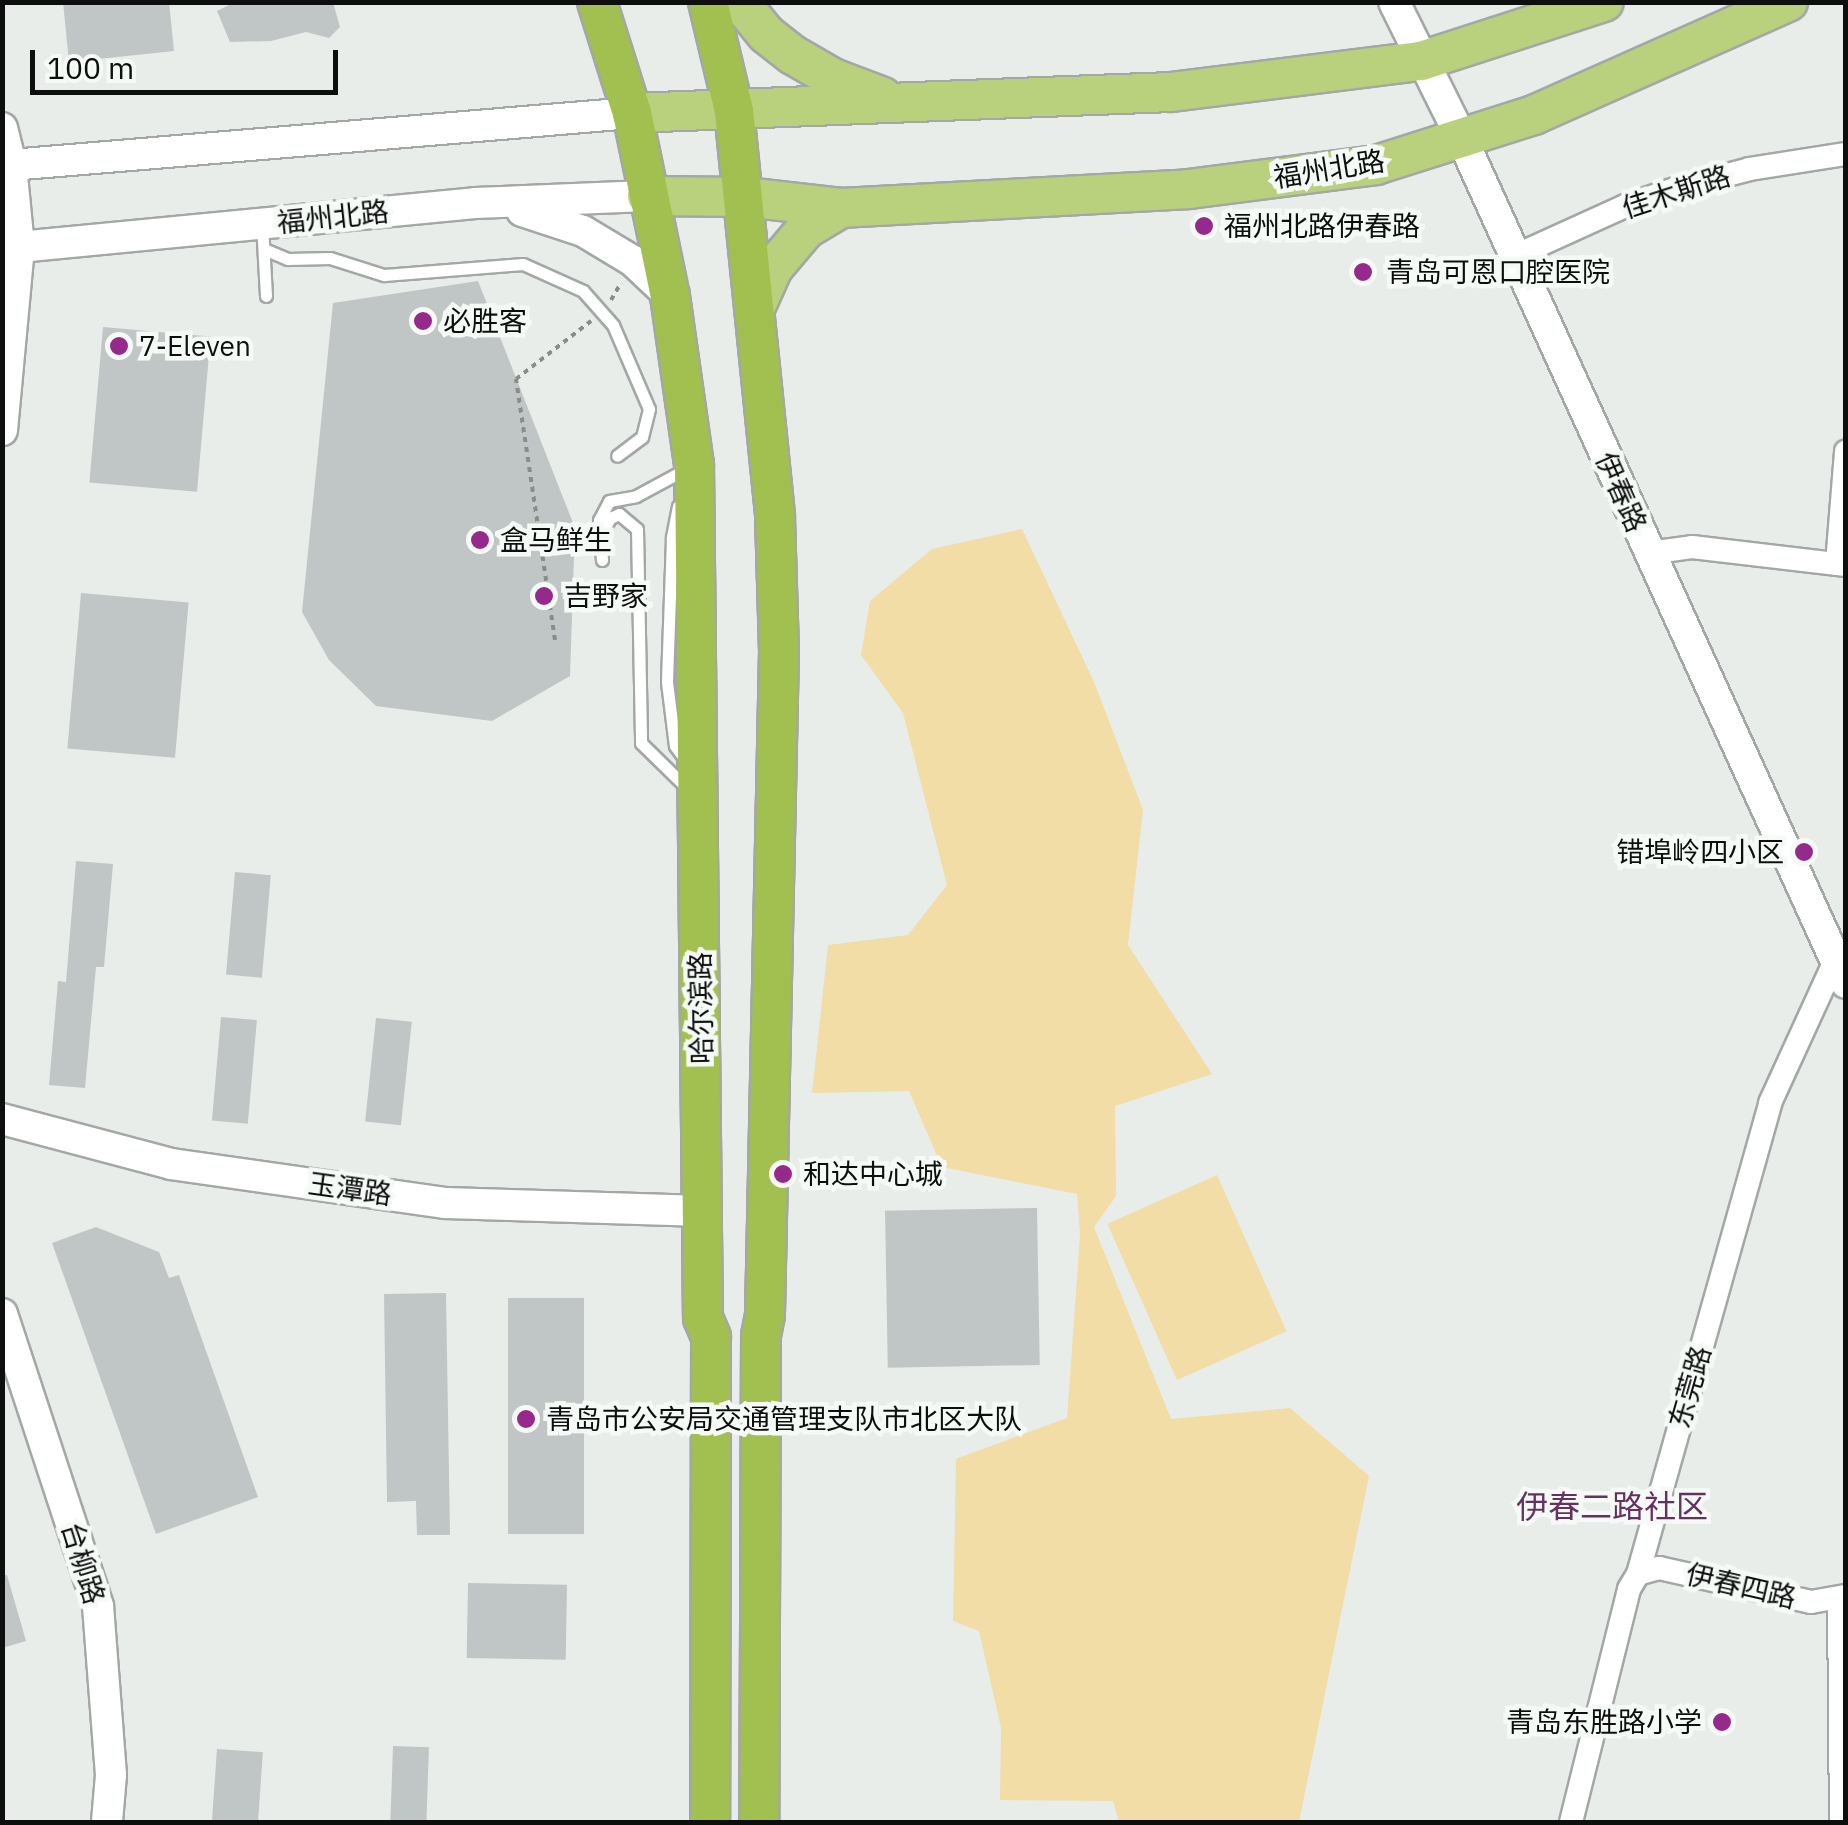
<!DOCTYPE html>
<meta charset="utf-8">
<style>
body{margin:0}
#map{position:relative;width:1848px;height:1825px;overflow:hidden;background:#e8edea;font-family:"IBM Plex Sans","Noto Sans SC",sans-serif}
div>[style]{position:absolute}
.green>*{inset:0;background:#f1dda5;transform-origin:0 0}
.building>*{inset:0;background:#c0c6c5;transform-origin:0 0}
.path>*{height:4px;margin-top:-2px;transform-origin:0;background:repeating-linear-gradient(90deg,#898d8a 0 5px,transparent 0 10px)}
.roads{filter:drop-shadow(2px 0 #a3a7a5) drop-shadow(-2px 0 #a3a7a5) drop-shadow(0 2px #a3a7a5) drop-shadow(0 -2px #a3a7a5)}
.service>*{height:11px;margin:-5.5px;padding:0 5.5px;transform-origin:5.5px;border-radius:5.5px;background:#fff}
.minor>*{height:22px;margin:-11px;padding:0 11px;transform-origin:11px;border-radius:11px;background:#fff}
.tertiary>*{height:30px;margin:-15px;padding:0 15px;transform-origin:15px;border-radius:15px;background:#fff}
.primary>*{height:38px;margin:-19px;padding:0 19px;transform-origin:19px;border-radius:19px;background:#b9d07c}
.trunk>*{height:38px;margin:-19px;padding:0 19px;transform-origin:19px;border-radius:19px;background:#a2c050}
.dots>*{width:28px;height:28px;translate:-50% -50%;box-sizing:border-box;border:5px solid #f6faf7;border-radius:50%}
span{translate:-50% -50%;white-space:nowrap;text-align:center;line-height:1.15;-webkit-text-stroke:9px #f6faf7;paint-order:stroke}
.street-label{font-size:28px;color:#0d0f0e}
.poi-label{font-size:28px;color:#0d0f0e}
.left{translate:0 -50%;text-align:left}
.right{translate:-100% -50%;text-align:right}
.quarter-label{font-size:32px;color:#663160}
.frame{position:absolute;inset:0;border:5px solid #0d0f0e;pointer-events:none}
.scale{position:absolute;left:30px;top:50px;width:308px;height:45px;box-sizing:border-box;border:5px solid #0d0f0e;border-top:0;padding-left:12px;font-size:30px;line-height:35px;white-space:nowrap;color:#0d0f0e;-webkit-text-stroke:8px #f6faf7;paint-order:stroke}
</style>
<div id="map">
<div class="green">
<i style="clip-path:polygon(1022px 529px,1094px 682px,1143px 810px,1128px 945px,1212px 1074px,1115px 1106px,1116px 1196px,1094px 1227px,1171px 1419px,1290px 1408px,1369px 1476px,1299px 1822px,1119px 1822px,1113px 1801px,1000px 1800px,1001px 1728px,979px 1631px,953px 1621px,956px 1459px,1067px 1418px,1080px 1235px,1077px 1194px,942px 1167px,909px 1091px,812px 1093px,828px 945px,908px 935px,947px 885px,903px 713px,861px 655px,870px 601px,932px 549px)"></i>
<i style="left:1217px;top:1175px;width:171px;height:120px;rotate:66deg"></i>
</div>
<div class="building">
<i style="clip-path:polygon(63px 2px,169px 2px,174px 51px,69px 62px)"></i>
<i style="clip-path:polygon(235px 2px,333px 2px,340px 27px,329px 38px,306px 32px,271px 41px,230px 42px,217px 11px)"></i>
<i style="clip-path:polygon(478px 281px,575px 528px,570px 676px,492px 721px,376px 706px,329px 660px,302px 612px,333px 303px)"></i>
<i style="left:103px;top:327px;width:108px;height:156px;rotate:5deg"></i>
<i style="left:81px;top:593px;width:108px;height:156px;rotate:5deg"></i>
<i style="clip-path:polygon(76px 861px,113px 864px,104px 967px,96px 967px,85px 1088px,49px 1085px,58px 981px,66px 982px)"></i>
<i style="left:235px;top:872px;width:36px;height:103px;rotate:5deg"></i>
<i style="left:221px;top:1017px;width:36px;height:104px;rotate:5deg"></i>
<i style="left:376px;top:1018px;width:36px;height:104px;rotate:6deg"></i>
<i style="left:1037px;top:1208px;width:157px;height:152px;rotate:89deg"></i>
<i style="clip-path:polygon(96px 1227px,159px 1252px,169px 1278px,179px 1275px,258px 1497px,156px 1534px,52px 1243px)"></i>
<i style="clip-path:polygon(446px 1293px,450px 1535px,417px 1535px,416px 1501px,387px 1502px,384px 1294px)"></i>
<i style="left:508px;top:1298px;width:76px;height:236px"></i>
<i style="clip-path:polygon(7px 1575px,26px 1641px,2px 1648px,2px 1576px)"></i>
<i style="left:468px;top:1583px;width:99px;height:75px;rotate:1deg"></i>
<i style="left:393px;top:1746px;width:36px;height:76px;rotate:2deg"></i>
<i style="left:217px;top:1749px;width:46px;height:73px;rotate:4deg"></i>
</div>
<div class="path">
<i style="left:611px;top:300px;width:20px;rotate:-60deg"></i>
<i style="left:555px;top:640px;width:264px;rotate:-98.5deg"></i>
<i style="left:516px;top:379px;width:95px;rotate:-37.7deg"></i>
</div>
<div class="roads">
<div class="service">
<i style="left:262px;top:224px;width:72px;rotate:86.8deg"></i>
<i style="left:264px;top:249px;width:26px;rotate:23deg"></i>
<i style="left:288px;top:259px;width:42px;rotate:-1.4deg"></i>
<i style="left:330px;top:258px;width:57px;rotate:17.5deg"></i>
<i style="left:384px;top:275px;width:139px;rotate:-4.5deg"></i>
<i style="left:523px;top:264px;width:66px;rotate:24.2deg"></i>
<i style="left:583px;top:291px;width:45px;rotate:48.6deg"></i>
<i style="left:613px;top:325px;width:91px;rotate:66.8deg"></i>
<i style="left:649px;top:409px;width:29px;rotate:104deg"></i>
<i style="left:642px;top:437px;width:31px;rotate:143deg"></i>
<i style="left:678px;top:506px;width:33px;rotate:101deg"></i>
<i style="left:672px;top:538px;width:144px;rotate:92deg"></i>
<i style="left:667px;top:682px;width:64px;rotate:82.9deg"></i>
<i style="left:675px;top:746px;width:20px;rotate:53deg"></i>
<i style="left:600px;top:536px;width:21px;rotate:-61deg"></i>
<i style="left:610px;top:518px;width:10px;rotate:-24deg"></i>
<i style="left:619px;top:514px;width:23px;rotate:40deg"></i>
<i style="left:637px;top:529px;width:214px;rotate:88.9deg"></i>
<i style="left:641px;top:743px;width:67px;rotate:44.4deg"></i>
<i style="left:602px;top:560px;width:40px;rotate:-94.3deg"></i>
<i style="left:599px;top:520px;width:21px;rotate:-62deg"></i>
<i style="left:609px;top:501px;width:27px;rotate:-10deg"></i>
<i style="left:636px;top:496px;width:57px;rotate:-28.4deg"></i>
</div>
<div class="minor">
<i style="left:1515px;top:256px;width:121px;rotate:-24.4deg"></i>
<i style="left:1625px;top:206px;width:56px;rotate:-18.8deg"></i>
<i style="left:1678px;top:188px;width:74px;rotate:-14.8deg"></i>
<i style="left:1750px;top:169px;width:97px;rotate:-8.9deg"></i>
<i style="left:1649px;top:553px;width:43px;rotate:-7.9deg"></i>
<i style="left:1692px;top:547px;width:155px;rotate:6.7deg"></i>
<i style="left:1837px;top:564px;width:113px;rotate:-85.4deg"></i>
<i style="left:1638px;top:1574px;width:22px;rotate:-16deg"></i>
<i style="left:1659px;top:1568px;width:156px;rotate:12.6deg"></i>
<i style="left:1811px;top:1602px;width:36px;rotate:-10deg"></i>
<i style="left:1839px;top:1599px;width:223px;rotate:89.5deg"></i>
<i style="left:1571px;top:1822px;width:240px;rotate:-76deg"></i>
<i style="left:1629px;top:1589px;width:17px;rotate:-59deg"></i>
<i style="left:1638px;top:1574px;width:489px;rotate:-74.3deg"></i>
<i style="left:1770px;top:1103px;width:156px;rotate:-65.4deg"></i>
<i style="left:1835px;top:961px;width:11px"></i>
</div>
<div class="tertiary">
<i style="left:1394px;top:2px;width:153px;rotate:63.6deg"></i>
<i style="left:1462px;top:139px;width:927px;rotate:65.54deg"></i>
<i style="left:2px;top:128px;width:38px;rotate:76deg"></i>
<i style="left:11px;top:165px;width:82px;rotate:84.4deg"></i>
<i style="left:19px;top:247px;width:184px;rotate:95.3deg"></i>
<i style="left:11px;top:165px;width:623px;rotate:-4.79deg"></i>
<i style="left:522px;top:211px;width:64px;rotate:18.2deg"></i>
<i style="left:583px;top:231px;width:58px;rotate:31deg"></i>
<i style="left:633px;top:261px;width:51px;rotate:43.4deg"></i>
<i style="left:19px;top:247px;width:458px;rotate:-5.5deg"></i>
<i style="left:475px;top:203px;width:172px;rotate:-2.3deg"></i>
<i style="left:2px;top:1119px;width:175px;rotate:14.9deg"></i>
<i style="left:171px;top:1164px;width:277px;rotate:8.1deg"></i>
<i style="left:445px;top:1203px;width:259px;rotate:1.8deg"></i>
<i style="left:2px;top:1314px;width:307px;rotate:71.8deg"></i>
<i style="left:98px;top:1606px;width:169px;rotate:85.6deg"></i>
<i style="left:111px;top:1775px;width:47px;rotate:94.9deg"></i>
</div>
<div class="primary">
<i style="left:740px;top:2px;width:41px;rotate:50.9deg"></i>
<i style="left:766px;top:34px;width:34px;rotate:38deg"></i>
<i style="left:793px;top:55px;width:46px;rotate:29.9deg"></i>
<i style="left:833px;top:78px;width:53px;rotate:20.8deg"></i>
<i style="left:632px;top:113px;width:539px;rotate:-2.23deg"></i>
<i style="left:1171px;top:92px;width:252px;rotate:-7.1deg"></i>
<i style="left:1421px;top:61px;width:192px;rotate:-17.9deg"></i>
<i style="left:647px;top:196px;width:98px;rotate:0.6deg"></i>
<i style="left:745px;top:197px;width:97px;rotate:6.5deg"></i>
<i style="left:841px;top:208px;width:349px;rotate:-3.1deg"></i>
<i style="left:1189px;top:189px;width:189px;rotate:-7.3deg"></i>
<i style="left:1376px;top:165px;width:166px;rotate:-17.6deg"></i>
<i style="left:1534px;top:115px;width:278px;rotate:-24deg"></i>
<i style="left:756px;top:306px;width:42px;rotate:-65.9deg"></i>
<i style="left:773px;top:268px;width:51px;rotate:-49.8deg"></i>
<i style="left:806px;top:229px;width:41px;rotate:-31deg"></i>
</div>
<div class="trunk">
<i style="left:597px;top:2px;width:116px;rotate:72.5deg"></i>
<i style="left:632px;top:113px;width:187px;rotate:78.3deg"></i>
<i style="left:670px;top:296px;width:170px;rotate:81.9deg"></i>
<i style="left:694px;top:464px;width:854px;rotate:89.4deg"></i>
<i style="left:703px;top:1318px;width:21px;rotate:67deg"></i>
<i style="left:711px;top:1337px;width:485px;rotate:90.1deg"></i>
<i style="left:708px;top:2px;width:112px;rotate:76.6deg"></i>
<i style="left:734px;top:111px;width:408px;rotate:84.2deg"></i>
<i style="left:775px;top:517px;width:134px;rotate:88.3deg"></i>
<i style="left:779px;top:651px;width:664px;rotate:91.21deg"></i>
<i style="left:765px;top:1315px;width:21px;rotate:101deg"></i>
<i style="left:761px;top:1336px;width:486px;rotate:90.2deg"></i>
</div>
</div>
<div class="dots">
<i style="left:1204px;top:226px;background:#962a8c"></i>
<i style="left:1363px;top:272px;background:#962a8c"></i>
<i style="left:423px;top:321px;background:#962a8c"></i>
<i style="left:119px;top:346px;background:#962a8c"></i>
<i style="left:480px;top:540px;background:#962a8c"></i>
<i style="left:544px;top:596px;background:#962a8c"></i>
<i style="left:1804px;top:852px;background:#962a8c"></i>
<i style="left:783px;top:1174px;background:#962a8c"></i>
<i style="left:526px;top:1419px;background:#962a8c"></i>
<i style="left:1722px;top:1722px;background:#962a8c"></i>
</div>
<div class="street-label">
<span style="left:1329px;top:169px;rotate:-9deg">福州北路</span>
<span style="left:1676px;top:192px;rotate:-18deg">佳木斯路</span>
<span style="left:333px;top:217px;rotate:-6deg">福州北路</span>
<span style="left:1621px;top:492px;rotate:66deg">伊春路</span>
<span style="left:701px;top:1008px;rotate:-91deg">哈尔滨路</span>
<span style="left:350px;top:1189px;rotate:8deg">玉潭路</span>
<span style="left:1690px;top:1387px;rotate:-74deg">东莞路</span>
<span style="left:83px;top:1563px;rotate:73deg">台柳路</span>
<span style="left:1741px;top:1586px;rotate:13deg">伊春四路</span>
</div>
<div class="poi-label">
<span class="left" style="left:1224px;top:226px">福州北路伊春路</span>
<span class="left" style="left:1386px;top:272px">青岛可恩口腔医院</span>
<span class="left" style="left:443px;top:321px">必胜客</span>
<span class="left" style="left:139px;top:346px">7-Eleven</span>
<span class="left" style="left:500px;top:540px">盒马鲜生</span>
<span class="left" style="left:564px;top:596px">吉野家</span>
<span class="right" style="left:1784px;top:852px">错埠岭四小区</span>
<span class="left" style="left:803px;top:1174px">和达中心城</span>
<span class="left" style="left:546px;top:1419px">青岛市公安局交通管理支队市北区大队</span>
<span class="right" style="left:1702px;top:1722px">青岛东胜路小学</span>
</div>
<div class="quarter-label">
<span style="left:1612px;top:1506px">伊春二路社区</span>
</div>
<div class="frame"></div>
<div class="scale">100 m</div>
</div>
